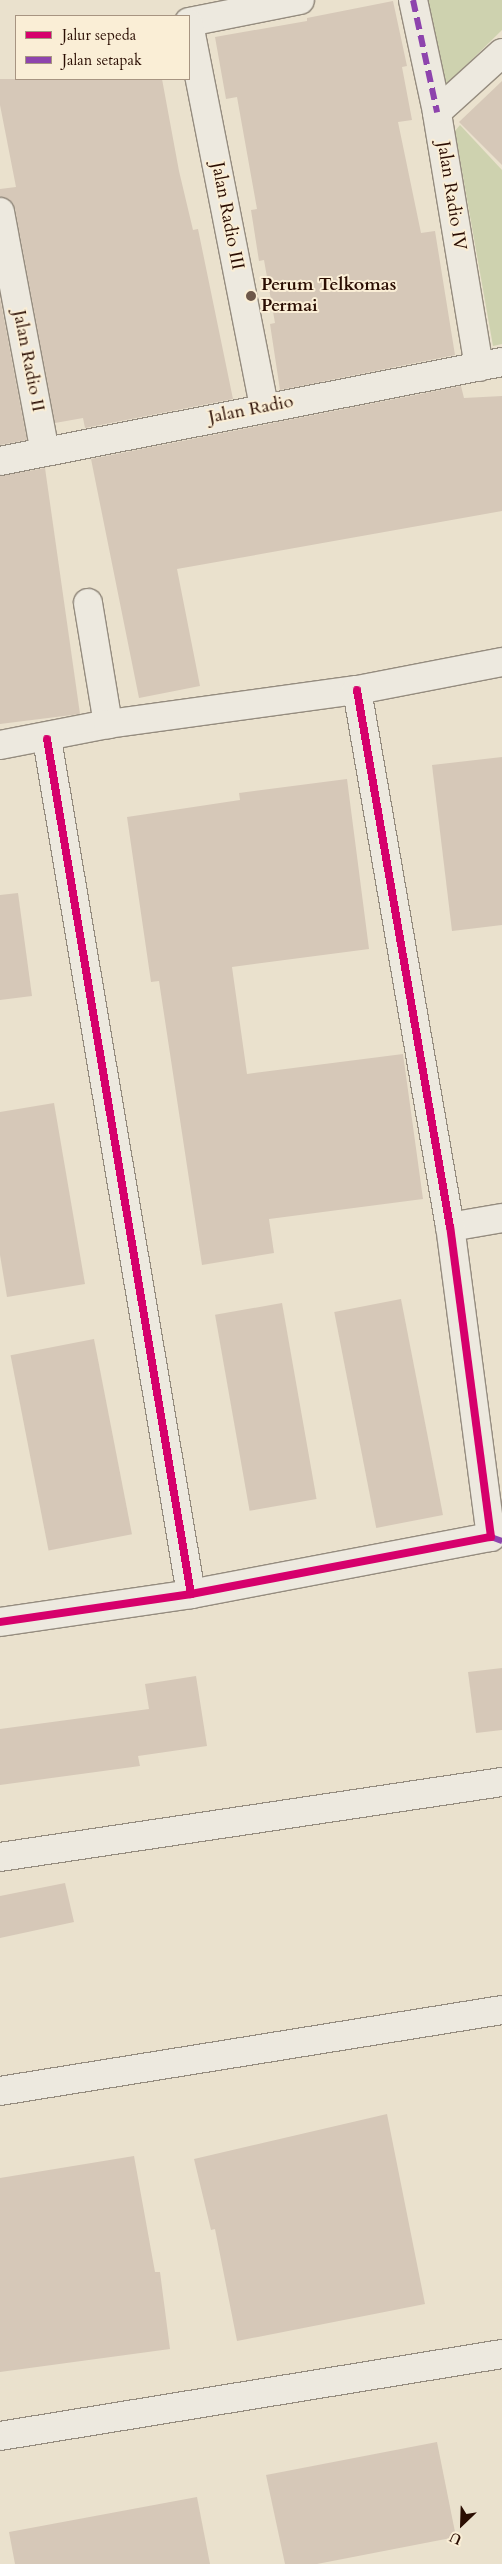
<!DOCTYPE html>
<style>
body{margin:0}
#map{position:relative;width:502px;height:2564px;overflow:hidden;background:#eae1cd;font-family:Cardo,serif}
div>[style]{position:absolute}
.green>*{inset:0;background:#ced2af}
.building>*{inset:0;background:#d6c8b8;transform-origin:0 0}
.roads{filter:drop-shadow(1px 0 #958c7f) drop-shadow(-1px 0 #958c7f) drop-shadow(0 1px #958c7f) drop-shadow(0 -1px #958c7f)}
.minor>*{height:28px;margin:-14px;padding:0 14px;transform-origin:14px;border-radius:14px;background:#ede9df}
.quiet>*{height:6px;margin-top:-3px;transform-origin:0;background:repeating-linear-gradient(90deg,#8e44ad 0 12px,transparent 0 18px)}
.cycleway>*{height:8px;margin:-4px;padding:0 4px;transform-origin:4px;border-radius:4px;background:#d6006c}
.dots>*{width:14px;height:14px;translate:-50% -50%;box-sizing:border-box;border:2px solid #faeed6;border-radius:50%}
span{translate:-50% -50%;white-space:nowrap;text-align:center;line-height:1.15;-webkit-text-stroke:4px #faeed6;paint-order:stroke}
.street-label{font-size:18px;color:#2a0d02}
.poi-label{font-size:18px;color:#2a0d02;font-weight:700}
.left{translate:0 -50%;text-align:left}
.legend{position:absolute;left:15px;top:15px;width:175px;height:65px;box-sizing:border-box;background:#faeed6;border:1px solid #a79481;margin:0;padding:6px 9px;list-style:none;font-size:15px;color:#2a0d02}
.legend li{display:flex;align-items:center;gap:10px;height:25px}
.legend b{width:25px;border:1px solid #a79481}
.north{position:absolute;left:437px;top:2499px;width:50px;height:50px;-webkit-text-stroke:4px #faeed6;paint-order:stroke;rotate:204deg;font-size:14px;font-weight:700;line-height:20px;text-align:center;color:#2a0d02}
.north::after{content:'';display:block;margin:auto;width:18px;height:22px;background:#2a0d02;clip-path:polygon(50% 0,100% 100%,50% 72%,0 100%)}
</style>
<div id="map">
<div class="green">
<i style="clip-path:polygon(427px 0,502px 0,502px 30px,443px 88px)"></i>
<i style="clip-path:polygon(460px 125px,502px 170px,502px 344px,493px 346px,455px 131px)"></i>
</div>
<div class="building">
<i style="clip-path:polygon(393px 1px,407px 66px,402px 67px,412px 120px,398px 122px,421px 233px,435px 231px,455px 355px,280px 390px,270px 324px,275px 323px,264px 260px,259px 261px,251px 210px,257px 209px,237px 97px,226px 99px,215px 37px,307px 21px,307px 18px)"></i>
<i style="clip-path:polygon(0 79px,162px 79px,179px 171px,193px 230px,198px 229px,233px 399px,85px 428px,83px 418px,55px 423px,15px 209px,12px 202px,0 197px,0 189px,16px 187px,0 105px)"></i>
<i style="clip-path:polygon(502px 81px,502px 165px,459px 122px)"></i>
<i style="clip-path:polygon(0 297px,27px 440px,0 445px)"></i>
<i style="clip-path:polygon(461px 386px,464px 398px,502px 396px,502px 511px,177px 569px,200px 686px,139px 698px,91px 459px)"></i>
<i style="clip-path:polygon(45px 468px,80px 714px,0 724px,0 476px)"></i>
<i style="clip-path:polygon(502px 757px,502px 925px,452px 931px,432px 765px)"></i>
<i style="clip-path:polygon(347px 779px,369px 949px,232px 967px,247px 1074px,403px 1054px,423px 1199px,269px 1219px,274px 1253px,202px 1265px,159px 981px,151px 982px,127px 817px,240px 800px,239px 793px)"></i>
<i style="clip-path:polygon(18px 893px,32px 996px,0 1000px,0 895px)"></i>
<i style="clip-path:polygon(54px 1103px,85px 1284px,7px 1297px,0 1255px,0 1112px)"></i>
<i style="left:401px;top:1299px;width:220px;height:68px;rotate:79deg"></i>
<i style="left:282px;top:1303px;width:199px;height:68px;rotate:80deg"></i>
<i style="left:94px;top:1339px;width:199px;height:85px;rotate:79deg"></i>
<i style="clip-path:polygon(502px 1668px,502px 1730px,476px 1733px,468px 1672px)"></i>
<i style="clip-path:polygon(196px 1676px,207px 1746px,138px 1756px,140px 1766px,0 1785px,0 1729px,149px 1709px,145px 1684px)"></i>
<i style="clip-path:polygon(65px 1883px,74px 1922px,0 1938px,0 1896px)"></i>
<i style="clip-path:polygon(387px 2114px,425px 2304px,237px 2341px,215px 2229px,211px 2230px,194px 2159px)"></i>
<i style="clip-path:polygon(134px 2156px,155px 2272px,160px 2272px,170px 2349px,0 2372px,0 2178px)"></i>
<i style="clip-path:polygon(437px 2442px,456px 2537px,317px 2564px,285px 2564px,266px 2475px)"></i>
<i style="clip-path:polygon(197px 2497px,210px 2564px,15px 2564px,9px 2532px)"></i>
</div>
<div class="roads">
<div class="minor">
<i style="left:413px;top:0;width:115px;rotate:77.9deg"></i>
<i style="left:189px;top:22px;width:113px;rotate:-11.2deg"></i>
<i style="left:189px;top:24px;width:390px;rotate:78.9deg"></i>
<i style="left:0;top:212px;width:244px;rotate:79.4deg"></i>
<i style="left:479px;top:367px;width:258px;rotate:-99.4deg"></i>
<i style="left:437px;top:112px;width:88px;rotate:-42.2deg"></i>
<i style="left:0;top:461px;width:512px;rotate:-11.16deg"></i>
<i style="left:88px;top:603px;width:123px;rotate:80.6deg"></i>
<i style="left:47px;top:739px;width:867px;rotate:80.44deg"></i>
<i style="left:0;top:745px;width:110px;rotate:-11deg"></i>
<i style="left:108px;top:724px;width:251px;rotate:-7.8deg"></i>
<i style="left:357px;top:690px;width:148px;rotate:-10.9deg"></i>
<i style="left:450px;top:1227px;width:53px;rotate:-9.8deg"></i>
<i style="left:0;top:1622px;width:193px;rotate:-8.3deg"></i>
<i style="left:191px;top:1594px;width:305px;rotate:-10.8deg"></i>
<i style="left:491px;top:1537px;width:313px;rotate:-97.5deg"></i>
<i style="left:450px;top:1227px;width:545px;rotate:-99.83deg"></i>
<i style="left:0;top:1857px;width:508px;rotate:-8.5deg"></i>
<i style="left:0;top:2091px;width:508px;rotate:-9.17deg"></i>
<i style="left:0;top:2436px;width:509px;rotate:-9.28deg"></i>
</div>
</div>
<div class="quiet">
<i style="left:413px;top:0;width:115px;rotate:77.9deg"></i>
<i style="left:491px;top:1537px;width:12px;rotate:20deg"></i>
</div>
<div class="cycleway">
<i style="left:47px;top:739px;width:867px;rotate:80.44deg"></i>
<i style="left:0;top:1622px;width:193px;rotate:-8.3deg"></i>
<i style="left:191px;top:1594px;width:305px;rotate:-10.8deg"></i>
<i style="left:491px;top:1537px;width:313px;rotate:-97.5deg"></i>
<i style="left:450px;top:1227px;width:545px;rotate:-99.83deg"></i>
</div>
<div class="dots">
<i style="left:251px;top:296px;background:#6d5749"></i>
</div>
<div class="street-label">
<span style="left:451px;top:196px;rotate:81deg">Jalan Radio IV</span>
<span style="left:227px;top:216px;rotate:79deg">Jalan Radio III</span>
<span style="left:28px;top:361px;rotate:79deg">Jalan Radio II</span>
<span style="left:251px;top:410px;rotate:-11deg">Jalan Radio</span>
</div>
<div class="poi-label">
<span class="left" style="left:261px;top:296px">Perum Telkomas<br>Permai</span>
</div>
<ul class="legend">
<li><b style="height:6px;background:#d6006c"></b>Jalur sepeda</li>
<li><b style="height:6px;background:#8e44ad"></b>Jalan setapak</li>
</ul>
<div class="north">U</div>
</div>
